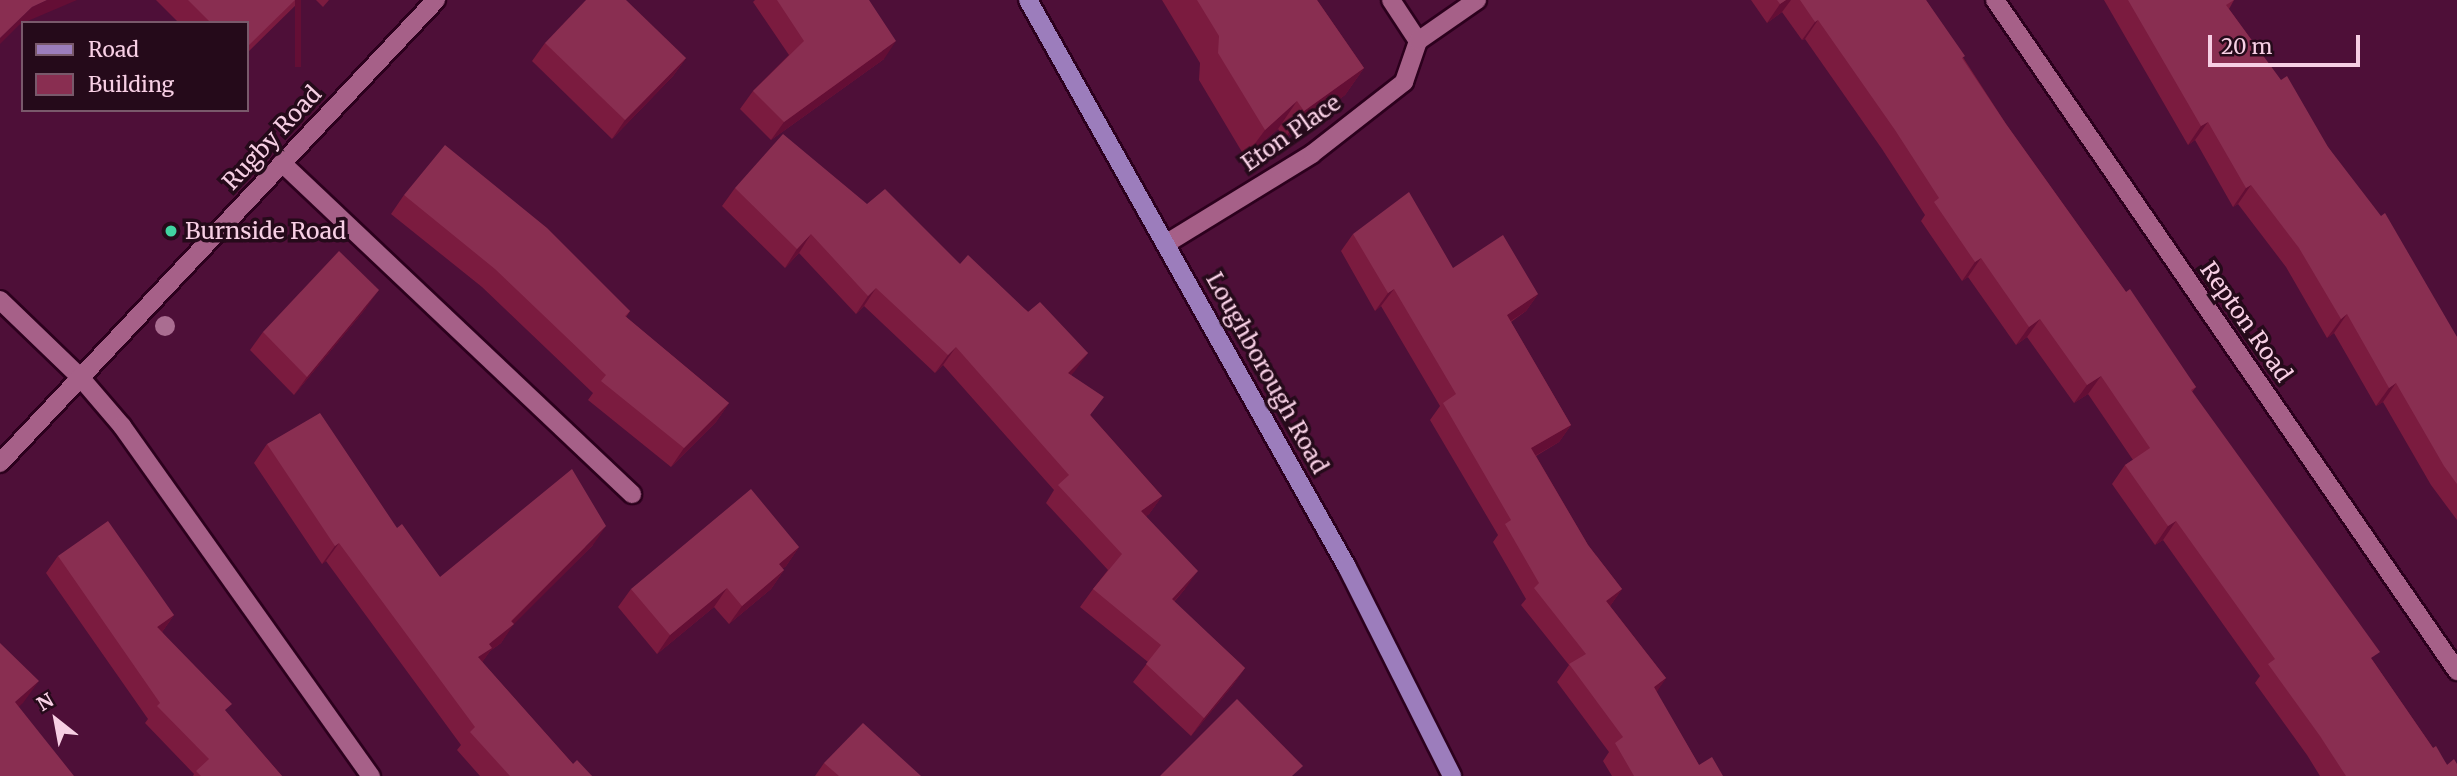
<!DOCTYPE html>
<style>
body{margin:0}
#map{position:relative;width:2457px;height:776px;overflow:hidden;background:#4e0f38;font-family:Merriweather,serif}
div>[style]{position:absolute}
.roads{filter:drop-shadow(2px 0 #2c001d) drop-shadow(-2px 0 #2c001d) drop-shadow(0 2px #2c001d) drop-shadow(0 -2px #2c001d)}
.minor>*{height:18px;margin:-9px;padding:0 9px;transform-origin:9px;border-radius:9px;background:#a66088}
.tertiary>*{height:18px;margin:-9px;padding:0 9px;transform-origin:9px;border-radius:9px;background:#a66088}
.primary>*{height:18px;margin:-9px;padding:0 9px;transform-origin:9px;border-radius:9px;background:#9c7dbc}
.trees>*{width:20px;height:20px;margin:-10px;border-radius:50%;background:#aa6d91}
.wall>*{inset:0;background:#7b1b3f}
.shaded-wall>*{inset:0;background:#640e35;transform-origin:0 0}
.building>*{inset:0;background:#892e51}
.dots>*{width:19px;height:19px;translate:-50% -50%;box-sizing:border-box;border:4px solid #250a1a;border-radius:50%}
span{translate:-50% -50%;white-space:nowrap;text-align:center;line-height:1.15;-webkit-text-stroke:7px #250a1a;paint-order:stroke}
.street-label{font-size:23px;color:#f7cfe4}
.poi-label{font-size:23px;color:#f7cfe4}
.left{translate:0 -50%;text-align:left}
.legend{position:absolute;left:21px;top:21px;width:228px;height:91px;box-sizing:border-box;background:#250a1a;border:2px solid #79596b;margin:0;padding:9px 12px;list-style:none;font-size:21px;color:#f7cfe4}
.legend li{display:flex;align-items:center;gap:14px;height:35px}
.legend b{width:35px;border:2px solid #79596b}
.north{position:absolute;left:21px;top:685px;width:70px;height:70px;-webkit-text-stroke:5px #250a1a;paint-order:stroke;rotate:329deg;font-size:19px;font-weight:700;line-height:28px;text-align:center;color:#f7cfe4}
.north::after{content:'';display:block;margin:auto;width:24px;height:32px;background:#f7cfe4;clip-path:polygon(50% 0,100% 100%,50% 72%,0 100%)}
.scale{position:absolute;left:2208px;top:35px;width:152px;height:32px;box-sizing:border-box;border:4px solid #f7cfe4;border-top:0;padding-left:9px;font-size:21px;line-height:24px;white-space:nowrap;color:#f7cfe4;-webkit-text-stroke:5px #250a1a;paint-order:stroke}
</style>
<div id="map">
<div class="roads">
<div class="minor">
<i style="left:1391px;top:0;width:49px;rotate:56.6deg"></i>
<i style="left:1995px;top:0;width:815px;rotate:55.45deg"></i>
<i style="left:282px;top:163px;width:482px;rotate:43.4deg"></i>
<i style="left:1167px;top:243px;width:170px;rotate:-31.5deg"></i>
<i style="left:1312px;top:154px;width:117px;rotate:-38deg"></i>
<i style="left:1404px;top:82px;width:43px;rotate:-71.1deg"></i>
<i style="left:1418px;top:41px;width:72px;rotate:-34.8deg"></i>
<i style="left:0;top:300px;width:111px;rotate:43.9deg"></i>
<i style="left:80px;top:377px;width:65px;rotate:49.4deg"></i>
<i style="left:122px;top:426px;width:430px;rotate:54.6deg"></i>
</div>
<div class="tertiary">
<i style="left:0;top:463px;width:636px;rotate:-46.72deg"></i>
</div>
<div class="primary">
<i style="left:1028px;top:0;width:651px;rotate:60.64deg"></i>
<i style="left:1347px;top:567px;width:234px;rotate:63.3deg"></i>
</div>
</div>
<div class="trees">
<i style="left:165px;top:326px"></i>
</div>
<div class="wall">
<i style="clip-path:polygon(156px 0,301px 0,247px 53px,247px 23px,179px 23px)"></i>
<i style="clip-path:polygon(316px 0,329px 0,323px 7px)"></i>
<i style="clip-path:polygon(755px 0,869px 0,884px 59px,771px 140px,740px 109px,753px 91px,789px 55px,753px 2px)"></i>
<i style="clip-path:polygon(1162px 0,1317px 0,1364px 68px,1345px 95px,1285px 138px,1278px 129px,1245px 157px,1199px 80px,1200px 63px)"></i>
<i style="clip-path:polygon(1751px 0,1926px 0,2006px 124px,2126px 292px,2196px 387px,2192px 392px,2373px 661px,2433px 748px,2457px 776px,2320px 776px,2307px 755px,2255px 683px,2260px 676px,2163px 540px,2155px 545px,2112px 484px,2125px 465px,2133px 460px,2088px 394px,2074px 403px,2027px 337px,2016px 345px,1968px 277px,1962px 281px,1921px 221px,1925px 215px,1882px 149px,1805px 39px,1802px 40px,1782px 12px,1767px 23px)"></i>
<i style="clip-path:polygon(2104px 0,2234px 0,2229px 9px,2328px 147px,2457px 337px,2457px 520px,2431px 485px,2383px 402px,2376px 406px,2334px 333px,2327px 338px,2286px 267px,2238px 204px,2233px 207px,2195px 140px,2188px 145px)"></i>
<i style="clip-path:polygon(545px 43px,686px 58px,673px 76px,612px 139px,532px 61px)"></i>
<i style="clip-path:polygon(735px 188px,867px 204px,960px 264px,1088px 353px,1071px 375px,1091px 416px,1162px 496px,1149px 514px,1146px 516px,1185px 589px,1174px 602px,1245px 668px,1232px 686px,1191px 736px,1133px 682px,1148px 662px,1080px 607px,1093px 589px,1108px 570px,1046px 503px,1054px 490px,943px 365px,935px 373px,864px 306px,856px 314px,799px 253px,785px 268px,722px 206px)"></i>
<i style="clip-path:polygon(404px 195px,630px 311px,626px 317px,729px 403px,716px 422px,671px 467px,588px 400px,593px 393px,482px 287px,391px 214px)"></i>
<i style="clip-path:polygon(1353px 234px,1453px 268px,1538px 294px,1526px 311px,1511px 322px,1571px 425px,1559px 442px,1536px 456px,1588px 545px,1622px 589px,1610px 606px,1666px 678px,1656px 692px,1699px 765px,1723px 776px,1612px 776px,1603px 761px,1609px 752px,1557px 682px,1569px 665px,1521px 605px,1526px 599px,1493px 542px,1498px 535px,1430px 420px,1440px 406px,1381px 306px,1375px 311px,1341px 251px)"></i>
<i style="clip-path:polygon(366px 308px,294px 395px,250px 350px,263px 332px)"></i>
<i style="clip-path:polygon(267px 444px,397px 528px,440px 577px,593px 545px,513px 624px,501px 643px,490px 651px,482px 662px,573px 764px,592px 776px,480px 776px,457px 750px,461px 745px,326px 561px,322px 564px,254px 463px)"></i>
<i style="clip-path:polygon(799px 547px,786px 566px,782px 569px,784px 570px,771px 589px,729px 624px,714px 607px,657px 654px,618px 607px,631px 589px)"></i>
<i style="clip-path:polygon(58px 556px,174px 615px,162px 632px,226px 712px,282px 776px,193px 776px,194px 774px,145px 723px,148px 719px,46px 573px)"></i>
<i style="clip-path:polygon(824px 763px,921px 776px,815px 776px)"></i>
</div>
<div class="shaded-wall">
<i style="clip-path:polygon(47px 0,77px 0,23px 23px,19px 25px,0 44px,0 38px,32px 7px)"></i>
<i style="left:295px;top:0;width:6px;height:67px"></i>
<i style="clip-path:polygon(1786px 0,1791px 0,1782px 12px,1767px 23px,1780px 4px)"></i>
<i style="clip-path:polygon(1818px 20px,1805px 39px,1802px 40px,1815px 22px)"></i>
<i style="clip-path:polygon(896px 41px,884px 59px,771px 140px,784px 122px)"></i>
<i style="clip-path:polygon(686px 58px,673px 76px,612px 139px,625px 120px)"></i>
<i style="clip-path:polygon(1364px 68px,1345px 95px,1285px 138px,1304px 111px)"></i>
<i style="clip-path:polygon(1297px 101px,1278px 129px,1245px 157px,1265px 130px)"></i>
<i style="clip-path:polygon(2208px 122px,2195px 140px,2188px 145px,2201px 126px)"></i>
<i style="clip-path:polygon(2251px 185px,2238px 204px,2233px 207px,2246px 188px)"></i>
<i style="clip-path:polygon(811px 234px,799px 253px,785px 268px,797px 249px)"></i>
<i style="clip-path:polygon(1981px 258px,1968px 277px,1962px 281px,1975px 262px)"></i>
<i style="clip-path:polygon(876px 288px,864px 306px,856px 314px,868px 296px)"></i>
<i style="clip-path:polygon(1394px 289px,1381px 306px,1375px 311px,1388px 293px)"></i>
<i style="clip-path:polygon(379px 290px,366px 308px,294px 395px,307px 377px)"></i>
<i style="clip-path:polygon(1538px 294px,1526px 311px,1494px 332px,1507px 315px)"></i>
<i style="clip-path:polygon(2347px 314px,2334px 333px,2327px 338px,2341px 319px)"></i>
<i style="clip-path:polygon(2040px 319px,2027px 337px,2016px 345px,2029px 327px)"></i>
<i style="clip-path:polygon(956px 347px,943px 365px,935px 373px,948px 355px)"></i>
<i style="clip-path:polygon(1088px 353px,1075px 371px,1055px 391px,1068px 373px)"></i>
<i style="clip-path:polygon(2101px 376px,2088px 394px,2074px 403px,2087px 385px)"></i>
<i style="clip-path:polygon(2396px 383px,2383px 402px,2376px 406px,2389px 388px)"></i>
<i style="clip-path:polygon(729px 403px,716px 422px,671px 467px,684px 448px)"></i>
<i style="clip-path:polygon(1571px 425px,1559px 442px,1519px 465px,1531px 448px)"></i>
<i style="clip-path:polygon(1162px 496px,1149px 514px,1129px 529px,1141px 511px)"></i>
<i style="clip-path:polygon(2176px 521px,2163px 540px,2155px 545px,2168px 526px)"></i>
<i style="clip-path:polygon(606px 526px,593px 545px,511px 627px,514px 624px,501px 643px,490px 651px,479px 667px,478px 657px,489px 644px)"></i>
<i style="clip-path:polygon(339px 543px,326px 561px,322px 564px,335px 546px)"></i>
<i style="clip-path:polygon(799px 547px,786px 566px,765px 583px,779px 564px)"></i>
<i style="clip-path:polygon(784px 570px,771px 589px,729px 624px,742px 606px)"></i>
<i style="clip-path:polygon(1198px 571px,1185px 589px,1159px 618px,1172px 599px)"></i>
<i style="clip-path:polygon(727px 588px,714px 607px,657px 654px,670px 635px)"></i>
<i style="clip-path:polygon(1622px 589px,1610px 606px,1606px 601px)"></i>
<i style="clip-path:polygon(174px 615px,162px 632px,157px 627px)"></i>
<i style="clip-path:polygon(1245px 668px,1232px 686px,1191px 736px,1204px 718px)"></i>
<i style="clip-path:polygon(1666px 678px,1654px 696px,1654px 687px)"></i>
<i style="clip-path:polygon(39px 681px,23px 703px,0 724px,15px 702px)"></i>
</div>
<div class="building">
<i style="clip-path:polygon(0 0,47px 0,32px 7px,0 38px)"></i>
<i style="clip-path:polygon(188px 0,295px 0,247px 47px,247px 23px,211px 23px)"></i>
<i style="clip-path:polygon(586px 0,626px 0,686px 58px,625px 120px,545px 43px)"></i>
<i style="clip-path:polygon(777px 0,869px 0,896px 41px,784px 122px,753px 91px,804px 41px)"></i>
<i style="clip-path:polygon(1197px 0,1317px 0,1364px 68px,1304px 111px,1297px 101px,1265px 130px,1218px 53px,1219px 36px)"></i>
<i style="clip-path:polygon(1777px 0,1786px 0,1780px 4px)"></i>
<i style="clip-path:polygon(1800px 0,1926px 0,1965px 56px,1962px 58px,2006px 124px,2126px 292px,2130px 289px,2196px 387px,2191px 390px,2380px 652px,2371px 658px,2433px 748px,2436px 746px,2447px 765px,2454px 759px,2457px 764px,2457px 776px,2346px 776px,2320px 736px,2268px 664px,2275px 659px,2176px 521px,2168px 526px,2125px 465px,2150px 448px,2101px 376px,2087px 385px,2040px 319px,2029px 327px,1981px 258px,1975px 262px,1934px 202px,1939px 198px,1895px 130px,1818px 20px,1815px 22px)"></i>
<i style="clip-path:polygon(2128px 0,2234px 0,2226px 5px,2281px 80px,2287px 76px,2328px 147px,2381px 216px,2385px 213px,2457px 337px,2457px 484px,2444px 466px,2396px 383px,2389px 388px,2347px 314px,2341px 319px,2299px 248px,2251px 185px,2246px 188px,2208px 122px,2201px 126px)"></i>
<i style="clip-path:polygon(783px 134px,867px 204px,885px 189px,960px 264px,968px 255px,1028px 312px,1040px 302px,1088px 353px,1068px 373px,1104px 397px,1090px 415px,1162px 496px,1141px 511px,1198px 571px,1172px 599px,1245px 668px,1204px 718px,1146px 664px,1161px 645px,1093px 589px,1122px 554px,1058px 485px,1069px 475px,956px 347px,948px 355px,876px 288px,868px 296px,811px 234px,797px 249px,735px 188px)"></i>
<i style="clip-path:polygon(445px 145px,547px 228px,630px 311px,625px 316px,729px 403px,684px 448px,601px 381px,606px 375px,495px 269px,404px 195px)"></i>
<i style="clip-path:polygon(1409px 192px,1453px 268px,1503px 235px,1538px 294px,1507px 315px,1571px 425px,1531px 448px,1588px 545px,1622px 589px,1606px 601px,1666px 678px,1654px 687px,1699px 765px,1712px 757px,1723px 776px,1634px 776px,1615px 743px,1623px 737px,1569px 664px,1586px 654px,1534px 588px,1539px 583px,1505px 524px,1511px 520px,1443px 403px,1456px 394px,1394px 289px,1388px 293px,1353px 234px)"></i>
<i style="clip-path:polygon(339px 251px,379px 290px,307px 377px,263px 332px)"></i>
<i style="clip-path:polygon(320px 413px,397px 528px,402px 524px,440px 577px,572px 469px,606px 526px,511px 621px,514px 624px,489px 644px,492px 648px,478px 657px,573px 764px,577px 760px,592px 776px,510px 776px,470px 732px,475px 727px,339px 543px,335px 546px,267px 444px)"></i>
<i style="clip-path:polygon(751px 489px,799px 547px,779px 564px,784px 570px,742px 606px,727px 588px,670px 635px,631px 589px)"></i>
<i style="clip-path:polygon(108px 521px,174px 615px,157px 627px,232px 704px,225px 710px,282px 776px,201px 776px,196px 771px,209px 759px,157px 706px,160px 703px,58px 556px)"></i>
<i style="clip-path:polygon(0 643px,39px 681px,15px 702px,74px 776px,0 776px)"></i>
<i style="clip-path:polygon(1237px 699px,1303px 766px,1292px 776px,1160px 776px)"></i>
<i style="clip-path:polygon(863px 723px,921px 776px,839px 776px,824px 763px)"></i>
</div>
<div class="dots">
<i style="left:171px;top:231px;background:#41d4a1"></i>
</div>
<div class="street-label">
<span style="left:1291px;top:133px;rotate:-35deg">Eton Place</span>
<span style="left:272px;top:138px;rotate:-47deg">Rugby Road</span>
<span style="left:2246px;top:322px;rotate:55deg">Repton Road</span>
<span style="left:1267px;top:373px;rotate:61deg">Loughborough Road</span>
</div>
<div class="poi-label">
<span class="left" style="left:185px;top:231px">Burnside Road</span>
</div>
<ul class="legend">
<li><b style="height:9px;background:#9c7dbc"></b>Road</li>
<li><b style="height:19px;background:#892e51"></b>Building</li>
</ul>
<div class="north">N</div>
<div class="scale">20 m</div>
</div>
